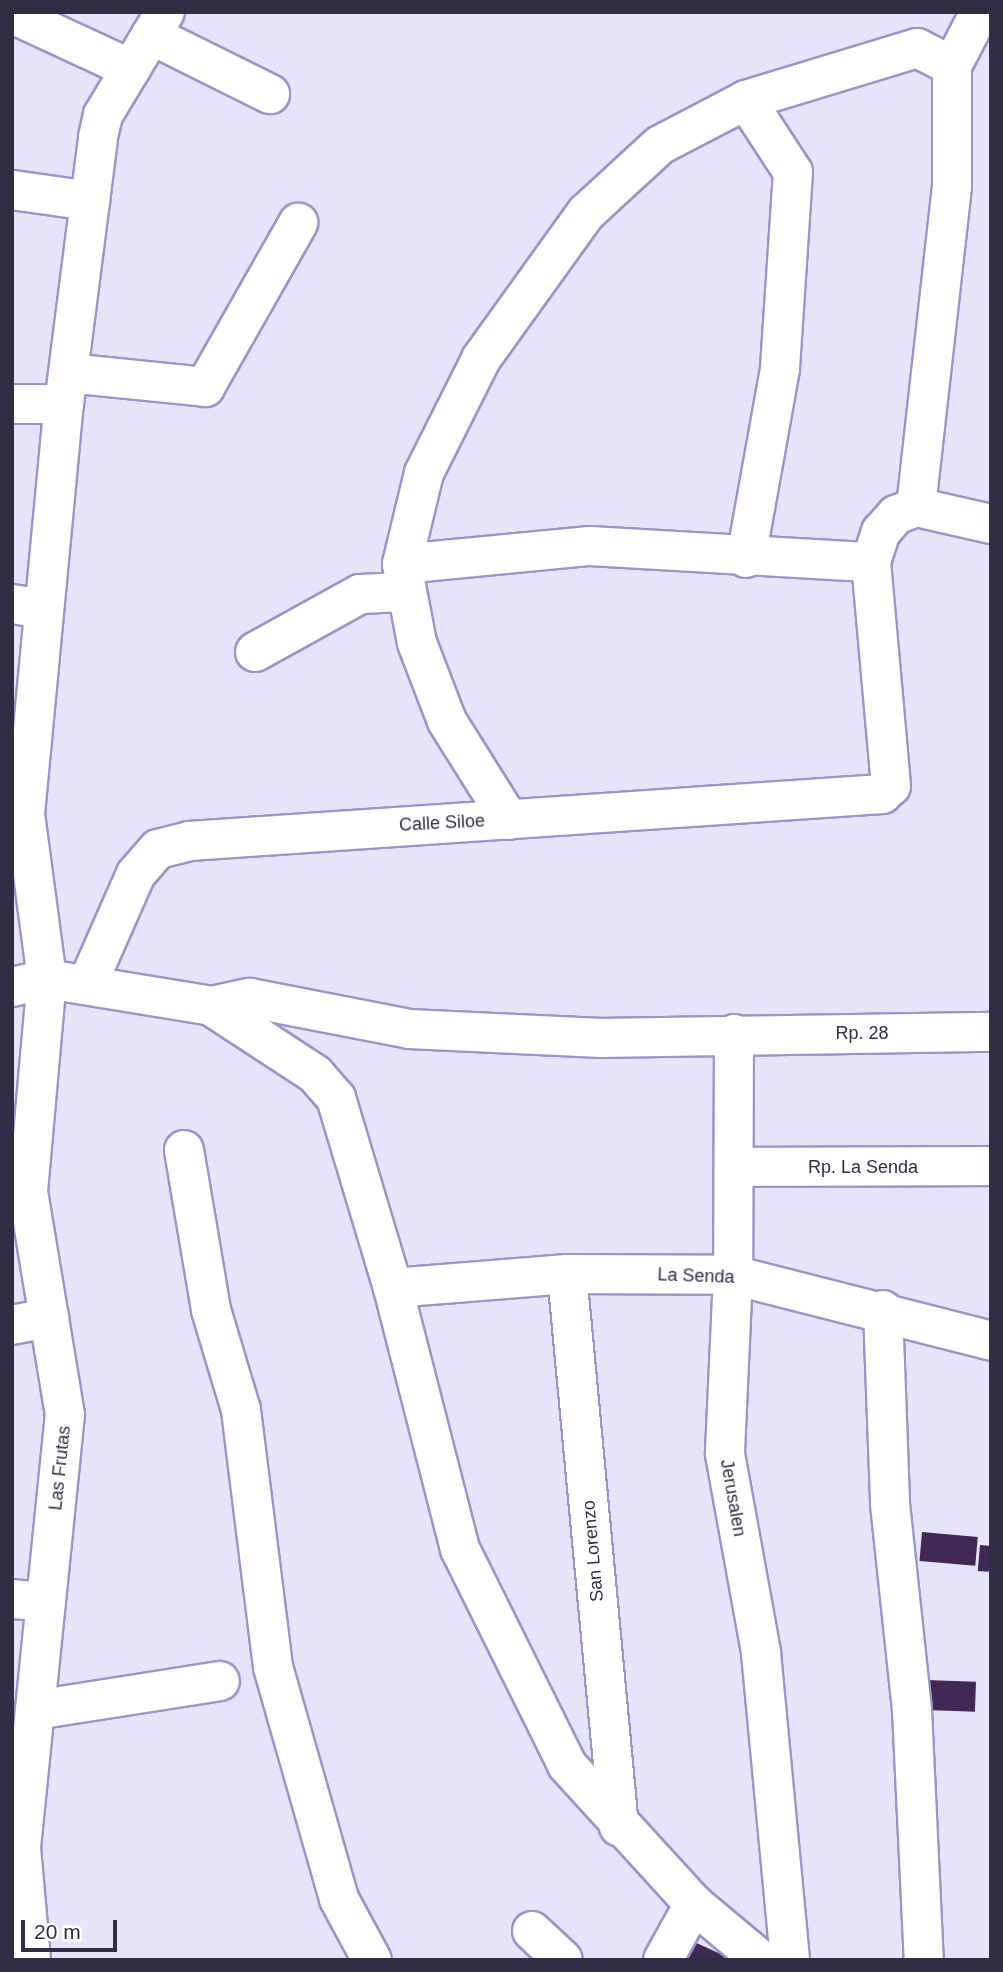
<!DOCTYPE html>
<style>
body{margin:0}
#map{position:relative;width:1003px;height:1972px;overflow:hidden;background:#e6e4fb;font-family:Arial,sans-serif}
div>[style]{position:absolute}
.building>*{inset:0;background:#422955;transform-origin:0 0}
.roads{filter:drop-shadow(2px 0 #9994ca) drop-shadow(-2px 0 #9994ca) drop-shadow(0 2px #9994ca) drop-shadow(0 -2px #9994ca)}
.minor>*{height:38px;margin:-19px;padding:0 19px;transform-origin:19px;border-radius:19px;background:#fff}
span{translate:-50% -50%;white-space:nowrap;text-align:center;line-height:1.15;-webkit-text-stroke:7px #fff;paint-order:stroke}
.street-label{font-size:18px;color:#302e44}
.frame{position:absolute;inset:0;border:14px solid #302e44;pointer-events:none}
.scale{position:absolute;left:21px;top:1920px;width:96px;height:32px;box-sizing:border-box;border:4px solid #302e44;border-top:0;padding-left:9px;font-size:21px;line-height:24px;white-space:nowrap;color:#302e44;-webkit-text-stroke:5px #fff;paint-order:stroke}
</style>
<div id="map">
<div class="building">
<i style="left:922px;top:1532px;width:56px;height:29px;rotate:5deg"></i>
<i style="left:980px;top:1545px;width:11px;height:26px;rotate:5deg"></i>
<i style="left:926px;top:1680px;width:50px;height:30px;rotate:2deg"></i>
<i style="clip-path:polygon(690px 1940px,725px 1956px,723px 1960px,680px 1960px)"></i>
</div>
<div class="roads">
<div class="minor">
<i style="left:12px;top:14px;width:131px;rotate:24.8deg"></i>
<i style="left:151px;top:35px;width:133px;rotate:26.4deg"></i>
<i style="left:746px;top:100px;width:86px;rotate:56.9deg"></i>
<i style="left:793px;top:172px;width:197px;rotate:93.8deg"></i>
<i style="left:780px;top:369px;width:192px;rotate:100.2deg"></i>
<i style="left:12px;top:190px;width:79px;rotate:8deg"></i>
<i style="left:68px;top:373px;width:138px;rotate:5.8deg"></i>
<i style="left:205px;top:387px;width:189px;rotate:-60.4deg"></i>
<i style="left:12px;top:404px;width:52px"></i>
<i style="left:916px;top:507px;width:77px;rotate:12.8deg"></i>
<i style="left:402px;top:564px;width:94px;rotate:-76.4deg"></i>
<i style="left:424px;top:473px;width:127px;rotate:-63.4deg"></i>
<i style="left:481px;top:359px;width:180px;rotate:-54.3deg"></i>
<i style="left:586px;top:213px;width:100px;rotate:-42.6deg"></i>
<i style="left:660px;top:145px;width:97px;rotate:-27.6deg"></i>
<i style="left:746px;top:100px;width:179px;rotate:-16.9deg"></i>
<i style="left:917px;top:48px;width:39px;rotate:27deg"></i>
<i style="left:12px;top:604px;width:32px;rotate:9deg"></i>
<i style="left:255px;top:652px;width:120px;rotate:-28.9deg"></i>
<i style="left:360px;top:594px;width:43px;rotate:-2.7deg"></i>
<i style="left:509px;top:820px;width:117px;rotate:-122.1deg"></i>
<i style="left:447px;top:721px;width:84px;rotate:-111deg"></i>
<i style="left:417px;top:643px;width:80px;rotate:-100.8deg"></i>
<i style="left:402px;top:564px;width:189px;rotate:-5.5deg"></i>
<i style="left:590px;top:546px;width:281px;rotate:3.3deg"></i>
<i style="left:87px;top:985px;width:121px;rotate:-66.2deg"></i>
<i style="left:136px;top:874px;width:33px;rotate:-49deg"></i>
<i style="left:158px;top:849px;width:32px;rotate:-14deg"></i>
<i style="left:189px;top:841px;width:695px;rotate:-3.88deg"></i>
<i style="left:882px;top:794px;width:12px;rotate:-42deg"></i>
<i style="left:891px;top:786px;width:225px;rotate:-95.1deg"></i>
<i style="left:871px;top:562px;width:32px;rotate:-72deg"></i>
<i style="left:881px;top:532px;width:23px;rotate:-49deg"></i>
<i style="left:896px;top:515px;width:22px;rotate:-22deg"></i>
<i style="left:916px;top:507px;width:324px;rotate:-83.6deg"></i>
<i style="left:952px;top:185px;width:119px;rotate:-90deg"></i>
<i style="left:952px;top:66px;width:61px;rotate:-62.6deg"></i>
<i style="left:12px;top:987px;width:36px;rotate:-13deg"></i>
<i style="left:47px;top:979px;width:166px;rotate:9.3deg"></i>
<i style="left:211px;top:1006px;width:40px;rotate:-12deg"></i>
<i style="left:250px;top:998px;width:162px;rotate:11deg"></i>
<i style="left:409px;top:1029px;width:193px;rotate:2.7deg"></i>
<i style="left:602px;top:1038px;width:389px;rotate:-0.9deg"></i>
<i style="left:211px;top:1006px;width:124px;rotate:33.2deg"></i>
<i style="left:315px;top:1074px;width:32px;rotate:49deg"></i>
<i style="left:336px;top:1098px;width:198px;rotate:73.3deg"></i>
<i style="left:393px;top:1288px;width:269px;rotate:75.6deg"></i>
<i style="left:460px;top:1549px;width:241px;rotate:63.6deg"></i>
<i style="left:567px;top:1765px;width:188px;rotate:47.6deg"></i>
<i style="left:694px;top:1904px;width:87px;rotate:39.9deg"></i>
<i style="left:734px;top:1034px;width:241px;rotate:90.2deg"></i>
<i style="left:733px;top:1275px;width:179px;rotate:92.6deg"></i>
<i style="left:725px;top:1454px;width:202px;rotate:79.7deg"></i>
<i style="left:761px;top:1653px;width:308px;rotate:84.6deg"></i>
<i style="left:184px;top:1150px;width:162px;rotate:80.4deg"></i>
<i style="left:211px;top:1310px;width:104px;rotate:73.3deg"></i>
<i style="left:241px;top:1410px;width:259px;rotate:82.9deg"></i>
<i style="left:273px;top:1667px;width:241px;rotate:74.1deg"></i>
<i style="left:339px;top:1899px;width:69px;rotate:61.6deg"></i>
<i style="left:734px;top:1167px;width:257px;rotate:-0.2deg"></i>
<i style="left:567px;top:1274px;width:555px;rotate:84.63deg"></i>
<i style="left:393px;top:1288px;width:175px;rotate:-4.6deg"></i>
<i style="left:567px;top:1274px;width:166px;rotate:0.3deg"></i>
<i style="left:733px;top:1275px;width:266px;rotate:14.3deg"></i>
<i style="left:883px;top:1310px;width:194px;rotate:87.9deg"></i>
<i style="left:890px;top:1504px;width:207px;rotate:83.9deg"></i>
<i style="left:912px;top:1710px;width:250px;rotate:87.3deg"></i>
<i style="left:12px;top:1325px;width:38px;rotate:-11deg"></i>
<i style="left:12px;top:1599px;width:34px;rotate:5deg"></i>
<i style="left:35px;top:1710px;width:187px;rotate:-8.9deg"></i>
<i style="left:532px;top:1931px;width:42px;rotate:43.1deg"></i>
<i style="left:31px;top:1960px;width:113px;rotate:-95.1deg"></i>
<i style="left:21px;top:1847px;width:434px;rotate:-84.2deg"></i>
<i style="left:65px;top:1415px;width:227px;rotate:-99.4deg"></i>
<i style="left:28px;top:1191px;width:213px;rotate:-84.9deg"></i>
<i style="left:47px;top:979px;width:166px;rotate:-97.6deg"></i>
<i style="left:25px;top:814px;width:412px;rotate:-84.6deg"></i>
<i style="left:64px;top:404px;width:269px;rotate:-82.7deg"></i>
<i style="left:98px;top:137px;width:23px;rotate:-77deg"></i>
<i style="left:103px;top:115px;width:120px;rotate:-59deg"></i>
<i style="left:663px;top:1960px;width:64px;rotate:-61deg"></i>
</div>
</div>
<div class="street-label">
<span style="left:442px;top:823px;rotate:-3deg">Calle Siloe</span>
<span style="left:862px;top:1033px">Rp. 28</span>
<span style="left:863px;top:1167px">Rp. La Senda</span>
<span style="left:696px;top:1276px;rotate:2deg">La Senda</span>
<span style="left:60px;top:1468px;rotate:-84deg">Las Frutas</span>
<span style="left:733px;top:1498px;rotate:80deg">Jerusalen</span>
<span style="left:593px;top:1551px;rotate:-95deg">San Lorenzo</span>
</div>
<div class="frame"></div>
<div class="scale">20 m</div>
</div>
